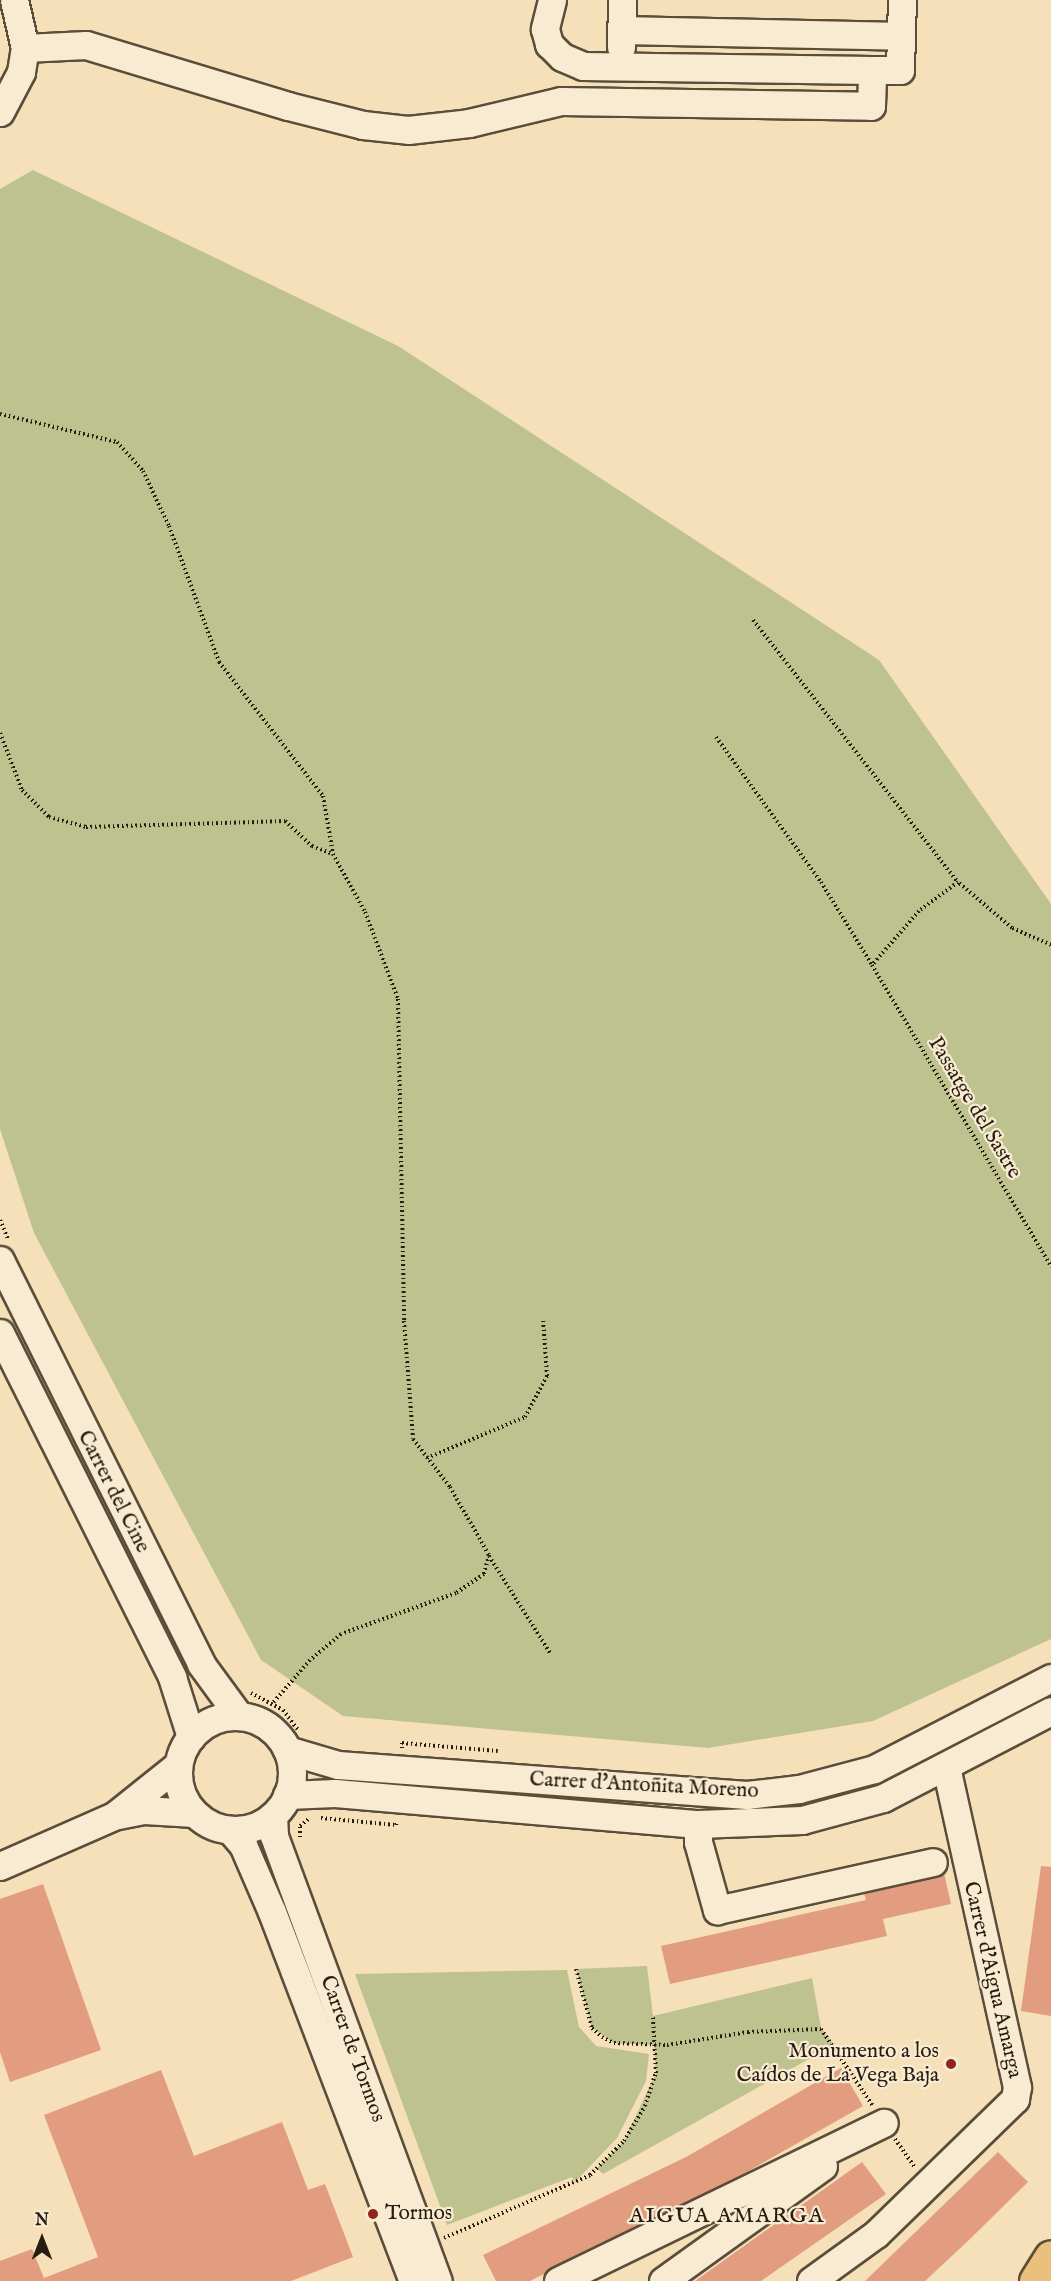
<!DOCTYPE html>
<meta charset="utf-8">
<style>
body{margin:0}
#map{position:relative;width:1051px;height:2281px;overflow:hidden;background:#f5e0ba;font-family:"IM FELL English",serif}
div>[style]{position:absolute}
.green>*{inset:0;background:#bdc28f}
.building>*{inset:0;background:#e29c7f}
.path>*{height:4px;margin-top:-2px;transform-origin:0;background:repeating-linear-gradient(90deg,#271c10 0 1.5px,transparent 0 4.5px)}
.roads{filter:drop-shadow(2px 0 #5a4d3a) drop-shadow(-2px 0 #5a4d3a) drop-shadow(0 2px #5a4d3a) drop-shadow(0 -2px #5a4d3a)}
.minor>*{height:27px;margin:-13.5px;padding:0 13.5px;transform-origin:13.5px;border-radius:13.5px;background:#f8ebd2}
.minor>.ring{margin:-13.5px;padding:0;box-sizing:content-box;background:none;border:27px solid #f8ebd2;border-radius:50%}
.highway>*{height:33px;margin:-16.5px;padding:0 16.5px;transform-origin:16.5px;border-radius:16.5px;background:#eac07d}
.dots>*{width:16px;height:16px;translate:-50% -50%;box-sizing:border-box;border:3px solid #f8ebd2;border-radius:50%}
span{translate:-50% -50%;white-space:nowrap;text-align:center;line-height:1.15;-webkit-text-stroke:4.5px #f8ebd2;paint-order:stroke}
.street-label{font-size:21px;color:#271c10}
.poi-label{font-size:21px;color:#271c10}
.right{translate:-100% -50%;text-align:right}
.left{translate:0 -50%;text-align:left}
.neighbourhood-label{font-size:22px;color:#271c10;letter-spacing:1.5px}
.north{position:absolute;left:12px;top:2209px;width:60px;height:60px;-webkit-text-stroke:4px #f8ebd2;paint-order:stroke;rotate:0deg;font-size:16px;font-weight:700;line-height:24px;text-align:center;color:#271c10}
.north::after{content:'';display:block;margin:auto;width:21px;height:27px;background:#271c10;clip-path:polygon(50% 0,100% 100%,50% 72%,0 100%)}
</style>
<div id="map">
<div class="green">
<i style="clip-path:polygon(33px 170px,398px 346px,879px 660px,1051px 904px,1051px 1639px,873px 1721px,708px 1748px,343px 1716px,261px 1660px,34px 1233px,0 1129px,0 189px)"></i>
<i style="clip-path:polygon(647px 1966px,653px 2016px,812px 1978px,821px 2028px,834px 2045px,603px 2174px,597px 2168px,624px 2141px,656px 2073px,654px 2045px,614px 2043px,592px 2028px,576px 1969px)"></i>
<i style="clip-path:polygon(567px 1970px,579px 2027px,596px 2046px,649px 2054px,646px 2081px,617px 2138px,575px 2182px,572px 2177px,447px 2225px,355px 1974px)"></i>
</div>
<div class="building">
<i style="clip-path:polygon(1041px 1866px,1051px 1867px,1051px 2016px,1021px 2011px)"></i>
<i style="clip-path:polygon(944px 1873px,951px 1904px,883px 1919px,887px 1936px,670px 1984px,661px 1946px,866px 1900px,864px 1893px)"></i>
<i style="clip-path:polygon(43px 1884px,101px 2050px,10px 2082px,0 2052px,0 1899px)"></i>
<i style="clip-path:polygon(841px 2068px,863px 2106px,745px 2173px,530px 2281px,496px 2281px,483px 2255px,686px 2157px)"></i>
<i style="clip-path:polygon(161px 2070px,194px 2156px,282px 2122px,308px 2190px,325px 2184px,353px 2257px,291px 2281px,0 2281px,0 2261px,32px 2249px,44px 2278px,98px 2257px,44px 2115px)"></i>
<i style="clip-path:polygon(998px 2152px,1028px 2182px,969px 2240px,925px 2281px,865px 2281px)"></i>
<i style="clip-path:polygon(862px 2162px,886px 2194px,761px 2281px,695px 2281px)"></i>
</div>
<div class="path">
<i style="left:0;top:414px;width:120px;rotate:13.5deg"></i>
<i style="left:117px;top:442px;width:39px;rotate:48deg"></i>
<i style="left:143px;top:471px;width:61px;rotate:64.7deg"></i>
<i style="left:169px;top:526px;width:145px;rotate:69.8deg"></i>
<i style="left:219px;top:662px;width:170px;rotate:52.2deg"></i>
<i style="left:323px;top:796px;width:59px;rotate:80.2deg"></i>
<i style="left:753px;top:620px;width:333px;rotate:52deg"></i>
<i style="left:0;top:733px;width:61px;rotate:68.9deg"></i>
<i style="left:22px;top:790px;width:38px;rotate:45deg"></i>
<i style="left:49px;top:817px;width:38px;rotate:15deg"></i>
<i style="left:86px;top:827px;width:199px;rotate:-1.7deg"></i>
<i style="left:285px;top:821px;width:37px;rotate:43deg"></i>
<i style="left:312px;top:846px;width:22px;rotate:21deg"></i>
<i style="left:333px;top:854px;width:66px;rotate:61.1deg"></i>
<i style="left:365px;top:912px;width:93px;rotate:69.2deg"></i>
<i style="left:398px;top:999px;width:322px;rotate:88.9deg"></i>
<i style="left:404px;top:1321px;width:118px;rotate:85.6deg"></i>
<i style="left:413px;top:1439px;width:61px;rotate:52.4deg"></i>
<i style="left:450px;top:1487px;width:78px;rotate:60.2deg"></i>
<i style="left:489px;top:1555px;width:20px;rotate:105deg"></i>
<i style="left:484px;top:1574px;width:34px;rotate:146deg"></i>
<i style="left:456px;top:1593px;width:122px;rotate:160.4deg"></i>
<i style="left:341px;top:1634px;width:40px;rotate:140deg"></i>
<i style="left:310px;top:1660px;width:58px;rotate:130.8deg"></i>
<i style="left:716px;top:737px;width:179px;rotate:54.1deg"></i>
<i style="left:821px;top:882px;width:97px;rotate:58.4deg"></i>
<i style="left:1051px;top:945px;width:43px;rotate:-156.4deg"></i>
<i style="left:1012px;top:928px;width:71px;rotate:-139.6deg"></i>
<i style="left:958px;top:882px;width:49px;rotate:143.4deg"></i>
<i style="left:919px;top:911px;width:72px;rotate:131deg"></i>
<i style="left:872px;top:965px;width:351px;rotate:59.3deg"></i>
<i style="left:0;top:1220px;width:21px;rotate:67deg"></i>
<i style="left:427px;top:1458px;width:106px;rotate:-22.7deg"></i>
<i style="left:525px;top:1417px;width:47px;rotate:-61.8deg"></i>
<i style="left:547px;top:1376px;width:57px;rotate:-94deg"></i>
<i style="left:489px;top:1556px;width:115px;rotate:57.8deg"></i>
<i style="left:251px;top:1693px;width:36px;rotate:28deg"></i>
<i style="left:283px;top:1710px;width:25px;rotate:53deg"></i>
<i style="left:402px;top:1748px;width:5px;rotate:-90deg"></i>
<i style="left:402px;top:1743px;width:96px;rotate:4.8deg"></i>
<i style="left:321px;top:1818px;width:75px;rotate:5.3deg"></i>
<i style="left:396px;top:1825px;width:4px;rotate:-76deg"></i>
<i style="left:300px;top:1837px;width:11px;rotate:-90deg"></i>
<i style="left:300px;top:1826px;width:13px;rotate:-39deg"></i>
<i style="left:576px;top:1969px;width:61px;rotate:74.8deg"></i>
<i style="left:592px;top:2028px;width:13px;rotate:42deg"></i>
<i style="left:602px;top:2037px;width:13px;rotate:27deg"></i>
<i style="left:614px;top:2043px;width:53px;rotate:2.2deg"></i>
<i style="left:667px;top:2045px;width:82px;rotate:-9.1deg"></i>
<i style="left:748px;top:2032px;width:73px;rotate:-2.4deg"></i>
<i style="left:821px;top:2029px;width:93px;rotate:56deg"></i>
<i style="left:895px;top:2139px;width:35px;rotate:55deg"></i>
<i style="left:444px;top:2238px;width:159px;rotate:-23.3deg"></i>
<i style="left:590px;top:2175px;width:48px;rotate:-45deg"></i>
<i style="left:624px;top:2141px;width:41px;rotate:-59deg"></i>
<i style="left:645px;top:2106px;width:35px;rotate:-72deg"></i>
<i style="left:656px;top:2073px;width:56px;rotate:-93.1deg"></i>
</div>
<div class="roads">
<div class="minor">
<i style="left:552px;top:0;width:30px;rotate:104deg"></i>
<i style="left:545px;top:29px;width:16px;rotate:75deg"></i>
<i style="left:549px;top:44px;width:18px;rotate:45deg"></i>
<i style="left:562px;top:57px;width:23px;rotate:23deg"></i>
<i style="left:583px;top:66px;width:289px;rotate:0.8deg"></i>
<i style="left:872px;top:70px;width:28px"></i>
<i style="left:900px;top:70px;width:70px;rotate:-88.4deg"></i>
<i style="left:622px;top:30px;width:279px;rotate:1.2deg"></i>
<i style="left:621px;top:47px;width:47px;rotate:-88.8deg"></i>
<i style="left:25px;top:48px;width:61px;rotate:-2.8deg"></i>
<i style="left:86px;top:45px;width:211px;rotate:16.8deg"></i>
<i style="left:288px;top:106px;width:77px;rotate:14.2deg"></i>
<i style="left:363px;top:125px;width:45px;rotate:6.3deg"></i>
<i style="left:408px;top:130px;width:61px;rotate:-6.5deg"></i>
<i style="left:469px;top:123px;width:95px;rotate:-13.4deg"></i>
<i style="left:561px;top:101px;width:310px;rotate:0.9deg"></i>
<i style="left:871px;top:106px;width:36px;rotate:-88deg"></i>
<i style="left:0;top:112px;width:45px;rotate:-62.3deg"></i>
<i style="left:21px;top:72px;width:24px;rotate:-81deg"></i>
<i style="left:25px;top:48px;width:49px;rotate:-102.9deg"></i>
<i style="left:0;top:1260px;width:451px;rotate:63.5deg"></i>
<i style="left:201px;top:1664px;width:64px;rotate:53.8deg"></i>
<i style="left:0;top:1333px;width:385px;rotate:63.4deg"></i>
<i style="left:172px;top:1677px;width:63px;rotate:72.4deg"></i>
<i class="ring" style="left:178px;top:1716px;width:87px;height:87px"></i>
<i style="left:287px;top:1750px;width:53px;rotate:16.4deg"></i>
<i style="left:338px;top:1765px;width:410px;rotate:4.2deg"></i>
<i style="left:747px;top:1795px;width:52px;rotate:-6.6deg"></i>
<i style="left:799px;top:1789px;width:78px;rotate:-14.9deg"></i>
<i style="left:874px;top:1769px;width:199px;rotate:-27.2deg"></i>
<i style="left:287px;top:1795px;width:48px;rotate:-2.4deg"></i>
<i style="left:335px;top:1793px;width:364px;rotate:4.9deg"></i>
<i style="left:698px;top:1824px;width:104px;rotate:-2.2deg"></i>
<i style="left:802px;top:1820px;width:84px;rotate:-15.2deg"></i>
<i style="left:883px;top:1798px;width:189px;rotate:-27.4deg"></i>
<i style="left:118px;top:1815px;width:26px;rotate:-11deg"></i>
<i style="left:144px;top:1810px;width:50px;rotate:3.4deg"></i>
<i style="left:273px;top:1816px;width:20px;rotate:87deg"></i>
<i style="left:274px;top:1836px;width:474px;rotate:69.8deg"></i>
<i style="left:698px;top:1824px;width:18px;rotate:90deg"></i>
<i style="left:698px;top:1842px;width:71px;rotate:74.4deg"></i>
<i style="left:717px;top:1910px;width:221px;rotate:-12.5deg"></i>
<i style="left:230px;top:1830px;width:20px;rotate:49deg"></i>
<i style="left:243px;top:1845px;width:73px;rotate:66.6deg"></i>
<i style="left:272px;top:1912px;width:395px;rotate:69.1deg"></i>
<i style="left:0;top:1866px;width:124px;rotate:-23.7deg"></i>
<i style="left:114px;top:1816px;width:82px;rotate:-38.6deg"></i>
<i style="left:558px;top:2281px;width:362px;rotate:-25.9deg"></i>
<i style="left:663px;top:2281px;width:197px;rotate:-35.7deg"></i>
<i style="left:811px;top:2281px;width:80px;rotate:-35.9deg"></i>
<i style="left:876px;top:2234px;width:194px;rotate:-44.2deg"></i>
<i style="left:1015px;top:2099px;width:12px;rotate:-81deg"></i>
<i style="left:1017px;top:2087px;width:327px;rotate:-102.5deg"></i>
</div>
<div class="highway">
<i style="left:1036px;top:2281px;width:28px;rotate:-58deg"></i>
</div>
</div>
<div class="dots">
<i style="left:951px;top:2064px;background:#8f2418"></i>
<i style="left:373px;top:2214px;background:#8f2418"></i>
</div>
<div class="street-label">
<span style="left:974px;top:1108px;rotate:59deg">Passatge del Sastre</span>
<span style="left:113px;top:1492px;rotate:63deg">Carrer del Cine</span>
<span style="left:644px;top:1786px;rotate:3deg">Carrer d'Antoñita Moreno</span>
<span style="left:992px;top:1980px;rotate:77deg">Carrer d'Aigua Amarga</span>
<span style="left:352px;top:2049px;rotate:70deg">Carrer de Tormos</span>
</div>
<div class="poi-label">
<span class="right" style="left:939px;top:2064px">Monumento a los<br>Caídos de La Vega Baja</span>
<span class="left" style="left:385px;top:2214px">Tormos</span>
</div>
<div class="neighbourhood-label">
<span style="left:727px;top:2217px">AIGUA AMARGA</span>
</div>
<div class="north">N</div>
</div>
